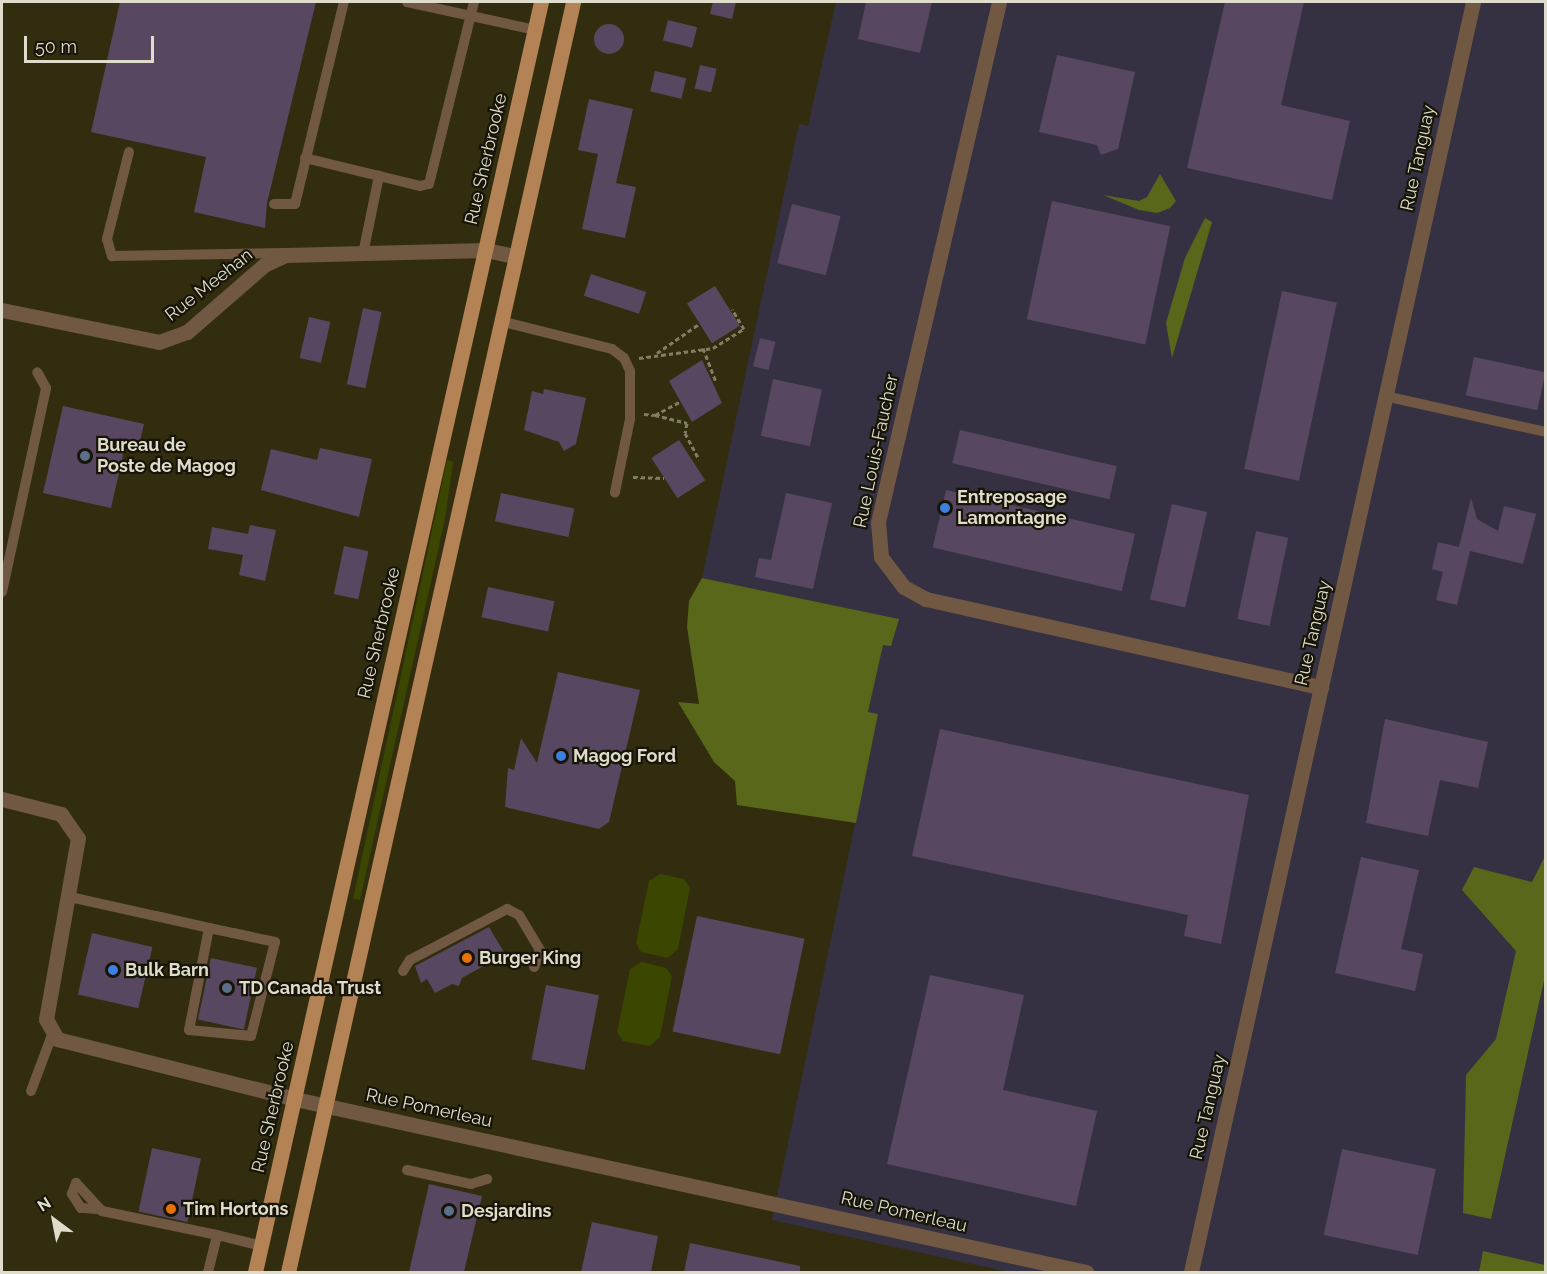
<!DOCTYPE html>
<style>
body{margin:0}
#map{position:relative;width:1547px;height:1274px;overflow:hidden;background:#322d0f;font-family:Raleway,sans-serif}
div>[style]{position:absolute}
.industrial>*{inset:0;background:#363142}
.green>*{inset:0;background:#3b4600}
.forest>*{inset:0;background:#59671a}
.building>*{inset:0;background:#584760;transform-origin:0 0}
.round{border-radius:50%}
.path>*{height:3px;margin-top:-1.5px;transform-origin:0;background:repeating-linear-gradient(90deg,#827e66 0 4.5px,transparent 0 7.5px)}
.lane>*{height:10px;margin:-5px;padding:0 5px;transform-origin:5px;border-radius:5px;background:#705843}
.street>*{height:15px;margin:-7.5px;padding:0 7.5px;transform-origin:7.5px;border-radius:7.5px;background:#705843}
.primary>*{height:15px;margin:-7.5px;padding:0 7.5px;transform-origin:7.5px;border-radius:7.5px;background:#b38255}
.dots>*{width:16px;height:16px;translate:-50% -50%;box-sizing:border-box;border:3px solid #171508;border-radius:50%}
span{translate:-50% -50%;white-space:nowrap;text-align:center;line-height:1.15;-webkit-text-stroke:4.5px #171508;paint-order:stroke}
.street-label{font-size:18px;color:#dfdccb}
.poi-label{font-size:18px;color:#dfdccb;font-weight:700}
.left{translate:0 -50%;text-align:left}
.frame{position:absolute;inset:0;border:3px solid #dfdccb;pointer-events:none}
.north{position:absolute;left:24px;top:1190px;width:60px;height:60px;-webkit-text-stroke:4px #171508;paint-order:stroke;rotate:328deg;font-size:16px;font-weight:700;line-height:24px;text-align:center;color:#dfdccb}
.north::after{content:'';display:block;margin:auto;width:21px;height:27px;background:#dfdccb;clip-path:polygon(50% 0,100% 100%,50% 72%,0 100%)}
.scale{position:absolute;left:24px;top:36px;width:130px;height:27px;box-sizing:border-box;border:3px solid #dfdccb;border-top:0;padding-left:8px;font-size:18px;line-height:21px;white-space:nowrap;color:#dfdccb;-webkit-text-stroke:4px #171508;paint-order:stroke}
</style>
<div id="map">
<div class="industrial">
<i style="clip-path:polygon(836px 2px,1545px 2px,1545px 1272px,1009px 1272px,772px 1220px,878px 715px,868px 712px,883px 644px,898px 619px,702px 578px,799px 124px,808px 126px)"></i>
</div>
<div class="green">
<i style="clip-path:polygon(447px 460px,453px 462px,445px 519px,360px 900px,353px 899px)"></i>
<i style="clip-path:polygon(660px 874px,684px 879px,690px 888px,678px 949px,668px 958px,641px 952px,636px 943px,649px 881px)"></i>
<i style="clip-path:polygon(642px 962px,666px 968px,672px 976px,660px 1037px,650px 1046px,623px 1041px,617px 1032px,630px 969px)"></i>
</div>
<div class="forest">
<i style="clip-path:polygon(1160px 174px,1176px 201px,1170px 208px,1157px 213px,1139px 210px,1103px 195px,1139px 201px,1147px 197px)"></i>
<i style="clip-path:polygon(1205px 218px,1212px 222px,1172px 358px,1166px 323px,1185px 258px)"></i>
<i style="clip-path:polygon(702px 578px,899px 619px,891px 646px,883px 645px,868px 712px,878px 714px,856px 823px,737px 805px,735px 781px,714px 762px,678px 702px,699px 704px,687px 627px,689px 601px)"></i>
<i style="clip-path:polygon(1545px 856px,1545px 976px,1491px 1219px,1463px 1213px,1466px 1075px,1496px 1039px,1516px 951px,1462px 890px,1474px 867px,1532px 882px)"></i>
<i style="clip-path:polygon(1483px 1251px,1545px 1265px,1545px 1272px,1479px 1272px)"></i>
</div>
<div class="building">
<i style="clip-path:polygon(120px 2px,316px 2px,267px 203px,265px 228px,194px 212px,206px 157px,91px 132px)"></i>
<i style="clip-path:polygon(713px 2px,736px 2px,732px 19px,710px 14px)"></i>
<i style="clip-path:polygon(866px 2px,932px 2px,920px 53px,858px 39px)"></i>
<i style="clip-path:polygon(1225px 2px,1304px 2px,1281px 105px,1350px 121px,1332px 200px,1187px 168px)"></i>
<i style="left:668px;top:20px;width:30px;height:21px;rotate:14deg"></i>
<i class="round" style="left:594px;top:24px;width:30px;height:30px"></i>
<i style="clip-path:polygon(1057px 55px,1135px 72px,1118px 149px,1101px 155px,1097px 145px,1039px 132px)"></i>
<i style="left:700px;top:65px;width:17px;height:24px;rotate:13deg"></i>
<i style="left:655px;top:71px;width:32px;height:21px;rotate:13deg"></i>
<i style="clip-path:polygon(589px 99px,633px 109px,616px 183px,636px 187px,625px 238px,582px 229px,598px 154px,578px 150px)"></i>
<i style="left:1052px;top:201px;width:121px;height:121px;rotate:12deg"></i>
<i style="left:792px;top:204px;width:50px;height:61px;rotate:14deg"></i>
<i style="left:591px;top:274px;width:58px;height:23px;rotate:18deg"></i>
<i style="left:715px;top:286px;width:47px;height:33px;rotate:58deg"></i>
<i style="left:1282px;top:291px;width:56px;height:182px;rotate:12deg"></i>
<i style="left:363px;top:308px;width:19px;height:78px;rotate:12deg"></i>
<i style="left:309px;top:317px;width:22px;height:42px;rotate:13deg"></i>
<i style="left:760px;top:338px;width:16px;height:29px;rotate:14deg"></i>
<i style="left:1474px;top:357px;width:73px;height:39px;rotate:12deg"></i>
<i style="clip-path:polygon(702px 360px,722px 403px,692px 422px,669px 381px)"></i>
<i style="left:773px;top:379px;width:50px;height:58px;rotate:12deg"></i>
<i style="clip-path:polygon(544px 389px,586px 398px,576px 444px,564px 451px,559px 442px,524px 430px,532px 391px,543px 394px)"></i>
<i style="clip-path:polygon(63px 406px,144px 424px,139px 445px,126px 442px,111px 508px,43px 493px)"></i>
<i style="left:960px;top:430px;width:161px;height:34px;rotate:13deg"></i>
<i style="left:679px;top:440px;width:48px;height:33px;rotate:57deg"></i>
<i style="clip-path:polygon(320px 448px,372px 459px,359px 517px,261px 490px,271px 449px,317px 460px)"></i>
<i style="left:946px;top:490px;width:194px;height:59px;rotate:13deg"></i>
<i style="left:501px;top:493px;width:75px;height:29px;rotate:12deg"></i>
<i style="clip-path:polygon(786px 493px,832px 503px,813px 589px,755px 577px,759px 558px,771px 560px)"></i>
<i style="clip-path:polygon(1471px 498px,1477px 519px,1498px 531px,1504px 506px,1536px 514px,1523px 564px,1470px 551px,1457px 605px,1436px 600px,1443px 572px,1432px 569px,1438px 542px,1459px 547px)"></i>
<i style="left:1172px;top:504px;width:36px;height:98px;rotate:13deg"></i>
<i style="clip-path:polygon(250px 525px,276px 530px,265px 581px,239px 575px,243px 555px,208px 549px,212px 527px,248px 534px)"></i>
<i style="left:1256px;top:531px;width:33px;height:90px;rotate:12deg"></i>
<i style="left:344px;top:546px;width:25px;height:49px;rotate:12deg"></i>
<i style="left:488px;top:587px;width:68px;height:31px;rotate:12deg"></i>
<i style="clip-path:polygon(558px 672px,640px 690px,609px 822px,599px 829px,505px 807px,508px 768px,514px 770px,521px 738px,537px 763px)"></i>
<i style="clip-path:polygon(1385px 719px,1488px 742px,1478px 788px,1440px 780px,1428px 836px,1366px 823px)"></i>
<i style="clip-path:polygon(940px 729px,1249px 795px,1221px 944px,1184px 936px,1188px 915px,912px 856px)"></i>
<i style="clip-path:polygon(1361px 857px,1419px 870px,1401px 949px,1423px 954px,1415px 991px,1335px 973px)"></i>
<i style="left:697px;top:916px;width:110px;height:118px;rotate:12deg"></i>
<i style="clip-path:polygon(489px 927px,505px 954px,462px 978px,459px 986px,452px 984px,435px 993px,427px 979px,421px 983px,415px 966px)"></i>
<i style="left:92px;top:933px;width:62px;height:63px;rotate:13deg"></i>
<i style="left:211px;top:958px;width:47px;height:63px;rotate:12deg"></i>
<i style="clip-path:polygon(930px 975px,1024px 995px,1003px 1090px,1097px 1111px,1076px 1206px,887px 1164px)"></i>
<i style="left:546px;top:985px;width:54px;height:76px;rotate:11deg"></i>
<i style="left:152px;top:1148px;width:50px;height:65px;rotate:12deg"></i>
<i style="left:1342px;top:1149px;width:96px;height:88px;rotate:12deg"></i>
<i style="clip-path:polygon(429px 1184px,482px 1196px,464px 1272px,409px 1272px)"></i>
<i style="clip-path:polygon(592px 1222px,658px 1236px,651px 1272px,581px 1272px)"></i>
<i style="clip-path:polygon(690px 1243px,800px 1266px,800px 1272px,684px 1272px)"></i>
</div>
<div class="path">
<i style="left:703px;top:348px;width:36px;rotate:69deg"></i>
<i style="left:657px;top:353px;width:51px;rotate:-34.6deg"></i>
<i style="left:639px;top:358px;width:75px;rotate:-7.7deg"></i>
<i style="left:713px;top:348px;width:36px;rotate:-32deg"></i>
<i style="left:744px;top:329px;width:23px;rotate:-121deg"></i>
<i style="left:644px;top:414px;width:11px;rotate:5deg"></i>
<i style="left:655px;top:415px;width:30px;rotate:-28deg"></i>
<i style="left:655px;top:415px;width:33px;rotate:14deg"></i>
<i style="left:687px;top:423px;width:10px;rotate:101deg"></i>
<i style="left:685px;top:433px;width:30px;rotate:62deg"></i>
<i style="left:633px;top:477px;width:31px;rotate:2deg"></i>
</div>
<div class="lane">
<i style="left:407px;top:2px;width:131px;rotate:12.3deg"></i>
<i style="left:129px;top:152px;width:90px;rotate:104.2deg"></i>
<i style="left:107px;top:239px;width:18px;rotate:74deg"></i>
<i style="left:112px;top:256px;width:173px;rotate:-1deg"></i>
<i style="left:305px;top:158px;width:118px;rotate:13.7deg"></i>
<i style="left:420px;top:186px;width:9px;rotate:-13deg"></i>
<i style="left:429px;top:184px;width:187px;rotate:-76.1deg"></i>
<i style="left:274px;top:204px;width:21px"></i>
<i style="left:295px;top:204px;width:208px;rotate:-76.4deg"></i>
<i style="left:364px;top:249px;width:75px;rotate:-78.4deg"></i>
<i style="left:500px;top:321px;width:115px;rotate:14deg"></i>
<i style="left:612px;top:349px;width:15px;rotate:37deg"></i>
<i style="left:624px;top:358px;width:14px;rotate:65deg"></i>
<i style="left:630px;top:371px;width:48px;rotate:90deg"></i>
<i style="left:630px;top:419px;width:75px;rotate:101.6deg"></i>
<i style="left:1385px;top:396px;width:165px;rotate:12.6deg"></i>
<i style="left:2px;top:592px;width:209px;rotate:-77.8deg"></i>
<i style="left:46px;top:388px;width:18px;rotate:-119deg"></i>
<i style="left:70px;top:897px;width:88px;rotate:12.5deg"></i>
<i style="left:156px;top:916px;width:54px;rotate:12.8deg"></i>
<i style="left:209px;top:928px;width:25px;rotate:12deg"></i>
<i style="left:233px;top:933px;width:43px;rotate:12.1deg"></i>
<i style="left:275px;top:942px;width:97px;rotate:104.3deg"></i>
<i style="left:251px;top:1036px;width:62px;rotate:-174.5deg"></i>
<i style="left:189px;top:1030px;width:104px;rotate:-78.9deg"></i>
<i style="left:403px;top:971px;width:13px;rotate:-58deg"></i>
<i style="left:410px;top:960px;width:110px;rotate:-27.7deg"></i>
<i style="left:507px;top:909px;width:13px;rotate:27deg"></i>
<i style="left:519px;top:915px;width:41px;rotate:59deg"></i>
<i style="left:540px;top:950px;width:18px;rotate:109deg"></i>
<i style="left:31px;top:1091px;width:60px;rotate:-69.4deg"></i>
<i style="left:407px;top:1170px;width:66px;rotate:12.3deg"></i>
<i style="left:471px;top:1184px;width:17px;rotate:-17deg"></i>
<i style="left:97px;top:1209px;width:16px;rotate:-176deg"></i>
<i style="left:81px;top:1208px;width:17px;rotate:-123deg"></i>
<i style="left:72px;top:1194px;width:12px;rotate:-70deg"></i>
<i style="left:76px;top:1183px;width:38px;rotate:47deg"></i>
<i style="left:102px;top:1211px;width:117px;rotate:11.8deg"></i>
<i style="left:208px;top:1272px;width:38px;rotate:-76deg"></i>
<i style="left:217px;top:1235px;width:46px;rotate:13.7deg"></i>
</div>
<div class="street">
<i style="left:999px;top:2px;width:534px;rotate:103.1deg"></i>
<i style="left:878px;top:522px;width:35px;rotate:85deg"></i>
<i style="left:881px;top:557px;width:38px;rotate:53deg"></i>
<i style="left:904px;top:587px;width:25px;rotate:29deg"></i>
<i style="left:926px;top:599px;width:405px;rotate:12.6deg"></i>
<i style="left:2px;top:310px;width:160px;rotate:11.5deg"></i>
<i style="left:159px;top:342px;width:30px;rotate:-20deg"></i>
<i style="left:187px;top:332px;width:102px;rotate:-41deg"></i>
<i style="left:264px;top:265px;width:23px;rotate:-25deg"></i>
<i style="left:285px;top:255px;width:201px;rotate:-1.4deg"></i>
<i style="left:486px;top:250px;width:29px;rotate:12deg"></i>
<i style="left:2px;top:799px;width:61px;rotate:14.3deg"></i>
<i style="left:61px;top:814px;width:29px;rotate:55deg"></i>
<i style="left:78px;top:838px;width:184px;rotate:100deg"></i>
<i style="left:46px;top:1019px;width:23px;rotate:61deg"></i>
<i style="left:57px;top:1039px;width:245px;rotate:14.1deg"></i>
<i style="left:295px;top:1099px;width:810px;rotate:12.34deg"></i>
<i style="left:1191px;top:1272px;width:1301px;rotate:-77.48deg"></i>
</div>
<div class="primary">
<i style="left:255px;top:1272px;width:1302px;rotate:-77.31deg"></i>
<i style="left:288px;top:1272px;width:1302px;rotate:-77.35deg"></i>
</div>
<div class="dots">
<i style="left:85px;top:456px;background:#5c6f8a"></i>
<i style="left:945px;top:508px;background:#3f7fe0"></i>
<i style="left:561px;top:756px;background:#3f7fe0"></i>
<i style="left:467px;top:958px;background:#e8710a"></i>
<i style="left:113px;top:970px;background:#3f7fe0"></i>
<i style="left:227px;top:988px;background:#5c6f8a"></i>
<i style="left:171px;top:1209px;background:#e8710a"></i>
<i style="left:449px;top:1211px;background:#5c6f8a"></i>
</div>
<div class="street-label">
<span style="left:1418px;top:158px;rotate:-78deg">Rue Tanguay</span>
<span style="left:486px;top:159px;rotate:-77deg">Rue Sherbrooke</span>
<span style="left:209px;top:285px;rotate:-38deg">Rue Meehan</span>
<span style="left:876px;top:451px;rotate:-78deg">Rue Louis-Faucher</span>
<span style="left:379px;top:633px;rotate:-77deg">Rue Sherbrooke</span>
<span style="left:1313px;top:633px;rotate:-77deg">Rue Tanguay</span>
<span style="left:273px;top:1107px;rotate:-77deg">Rue Sherbrooke</span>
<span style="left:1208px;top:1107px;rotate:-77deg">Rue Tanguay</span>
<span style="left:429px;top:1108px;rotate:12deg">Rue Pomerleau</span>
<span style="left:904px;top:1212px;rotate:13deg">Rue Pomerleau</span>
</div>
<div class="poi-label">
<span class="left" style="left:97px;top:456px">Bureau de<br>Poste de Magog</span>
<span class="left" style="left:957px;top:508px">Entreposage<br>Lamontagne</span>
<span class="left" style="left:573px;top:756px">Magog Ford</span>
<span class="left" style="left:479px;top:958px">Burger King</span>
<span class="left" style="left:125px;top:970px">Bulk Barn</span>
<span class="left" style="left:239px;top:988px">TD Canada Trust</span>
<span class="left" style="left:183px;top:1209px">Tim Hortons</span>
<span class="left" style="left:461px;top:1211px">Desjardins</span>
</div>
<div class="frame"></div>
<div class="north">N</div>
<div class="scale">50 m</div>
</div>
